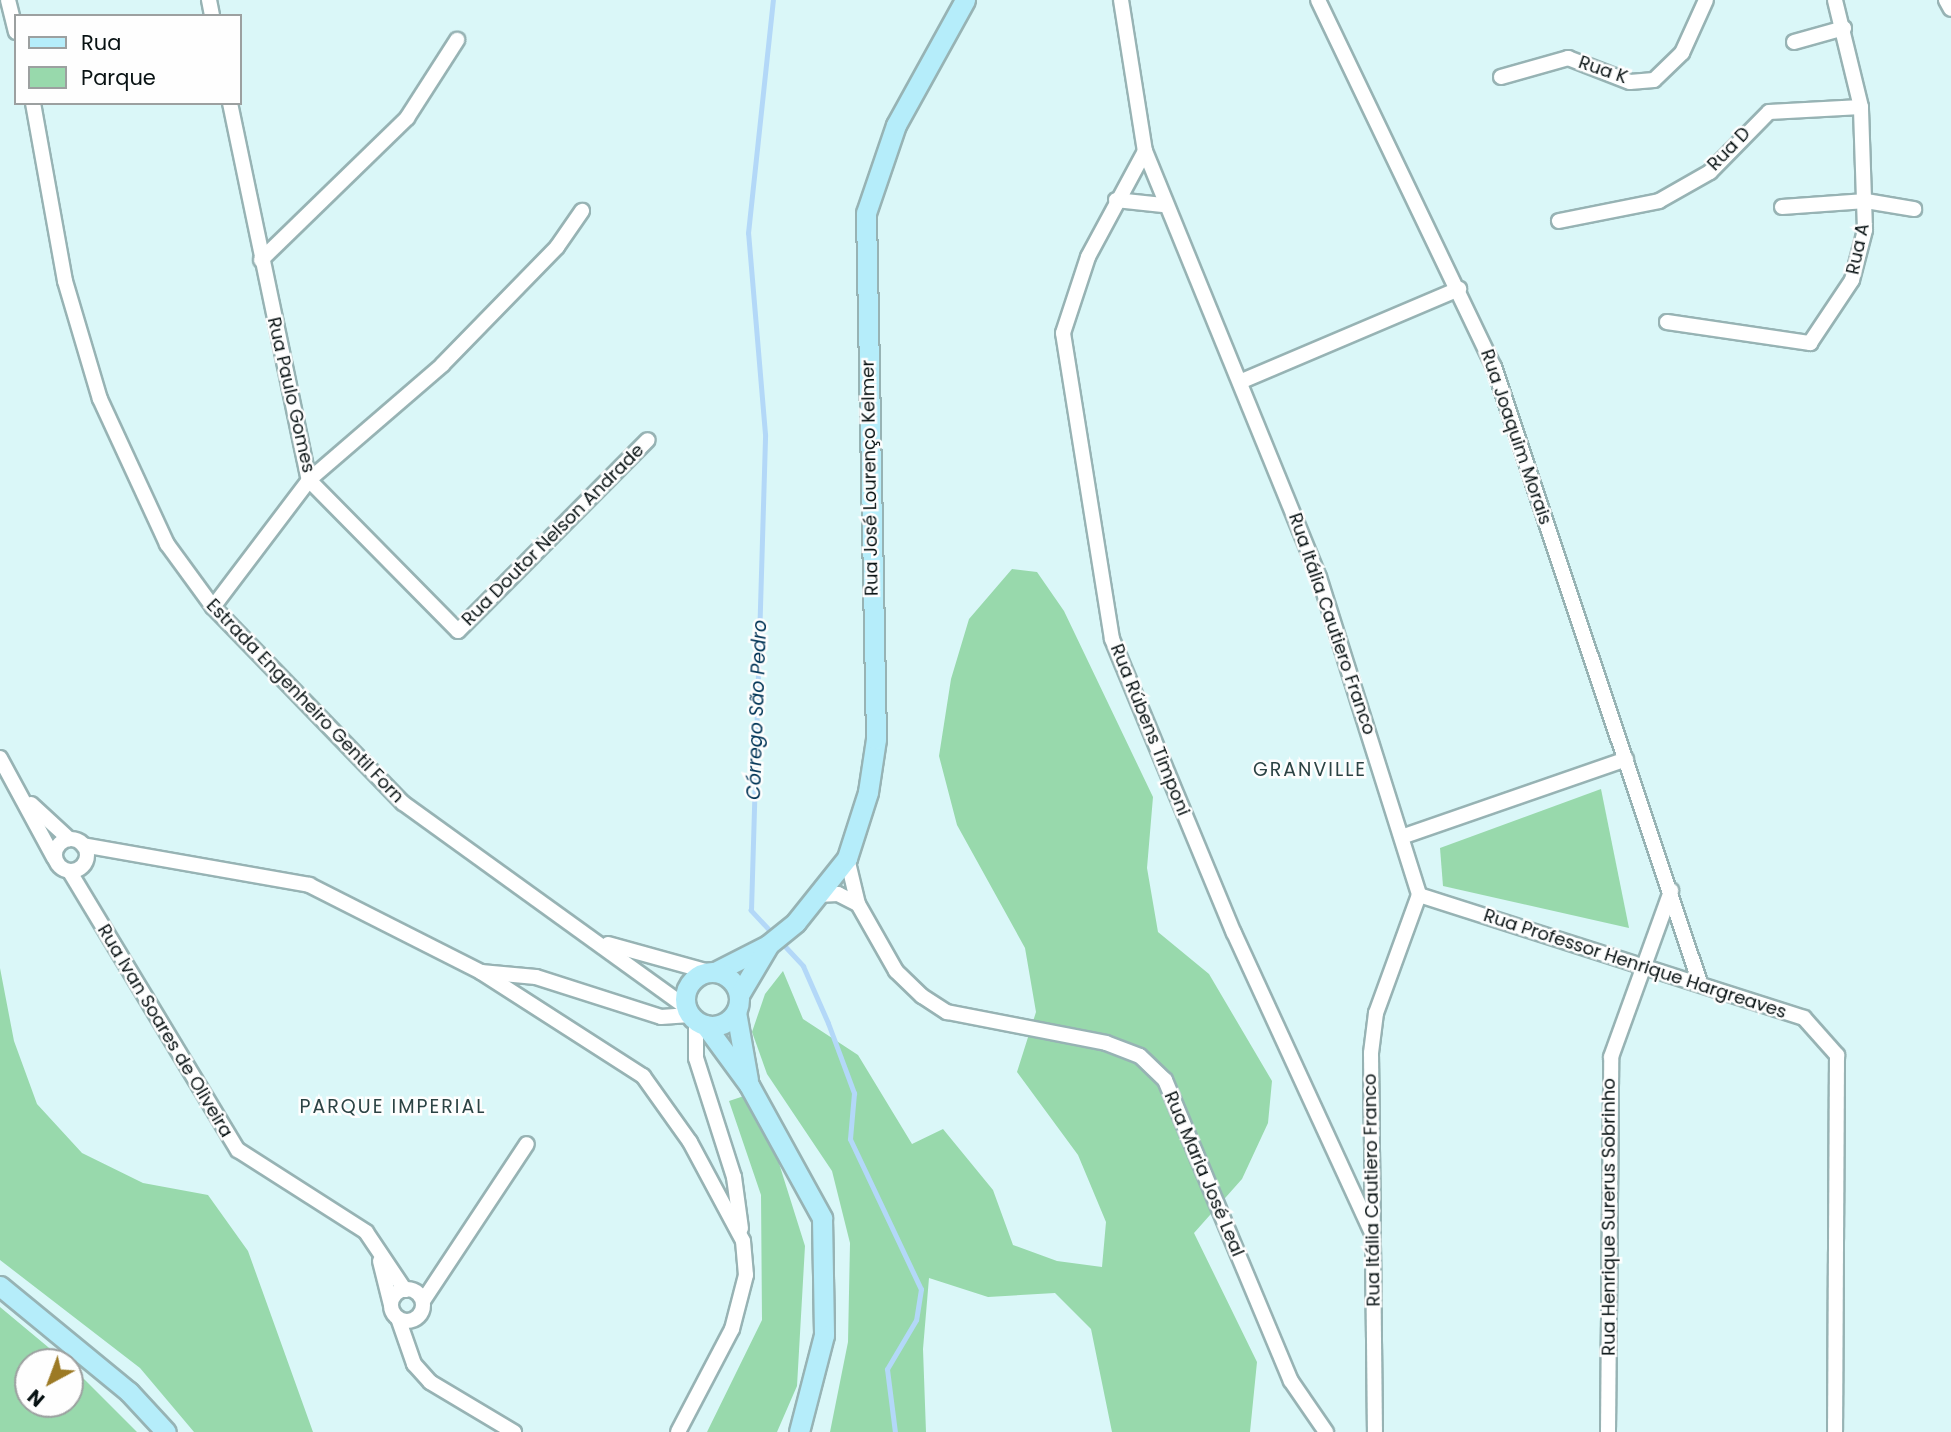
<!DOCTYPE html>
<meta charset="utf-8">
<style>
body{margin:0}
#map{position:relative;width:1951px;height:1432px;overflow:hidden;background:#daf7f8;font-family:Poppins,sans-serif}
div>[style]{position:absolute}
.green>*{inset:0;background:#98d9ac}
.stream>*{height:5px;margin:-2.5px;padding:0 2.5px;transform-origin:2.5px;border-radius:2.5px;background:#b3d8f8}
.roads{filter:drop-shadow(2px 0 #97b3b4) drop-shadow(-2px 0 #97b3b4) drop-shadow(0 2px #97b3b4) drop-shadow(0 -2px #97b3b4)}
.street>*{height:14px;margin:-7px;padding:0 7px;transform-origin:7px;border-radius:7px;background:#fff}
.street>.ring{margin:-7px;padding:0;box-sizing:content-box;background:none;border:14px solid #fff;border-radius:50%}
.secondary>*{height:19px;margin:-9.5px;padding:0 9.5px;transform-origin:9.5px;border-radius:9.5px;background:#b5edfa}
.secondary>.ring{margin:-9.5px;padding:0;box-sizing:content-box;background:none;border:19px solid #b5edfa;border-radius:50%}
span{translate:-50% -50%;white-space:nowrap;text-align:center;line-height:1.15;-webkit-text-stroke:5px #fefefe;paint-order:stroke}
.street-label{font-size:18px;color:#081213}
.water-label{font-size:19px;color:#023557;font-style:italic}
.neighbourhood-label{font-size:19px;color:#2b4344;letter-spacing:2px}
.legend{position:absolute;left:14px;top:14px;width:228px;height:91px;box-sizing:border-box;background:#fefefe;border:2px solid #9ca0a0;margin:0;padding:9px 12px;list-style:none;font-size:21px;color:#081213}
.legend li{display:flex;align-items:center;gap:14px;height:35px}
.legend b{width:35px;border:2px solid #9ca0a0}
.north{position:absolute;left:14px;top:1348px;width:70px;height:70px;box-sizing:border-box;background:#fefefe;border:2px solid #9ca0a0;border-radius:50%;rotate:221deg;font-size:19px;font-weight:700;line-height:28px;text-align:center;color:#081213}
.north::after{content:'';display:block;margin:auto;width:24px;height:32px;background:#9c7a25;clip-path:polygon(50% 0,100% 100%,50% 72%,0 100%)}
</style>
<div id="map">
<div class="green">
<i style="clip-path:polygon(1012px 569px,1037px 572px,1064px 611px,1153px 797px,1147px 868px,1158px 932px,1209px 974px,1272px 1081px,1268px 1123px,1242px 1179px,1194px 1233px,1257px 1362px,1250px 1432px,1112px 1432px,1091px 1329px,1055px 1293px,988px 1297px,929px 1278px,923px 1349px,926px 1432px,830px 1432px,848px 1342px,850px 1243px,832px 1171px,767px 1074px,752px 1032px,765px 994px,783px 971px,803px 1019px,858px 1055px,912px 1144px,943px 1129px,993px 1190px,1013px 1245px,1057px 1261px,1102px 1267px,1106px 1222px,1078px 1155px,1017px 1072px,1036px 1012px,1025px 948px,957px 825px,939px 756px,951px 679px,969px 619px)"></i>
<i style="clip-path:polygon(1601px 789px,1629px 928px,1443px 886px,1440px 848px)"></i>
<i style="clip-path:polygon(0 968px,14px 1041px,37px 1104px,82px 1153px,143px 1183px,208px 1195px,248px 1251px,313px 1432px,194px 1432px,140px 1368px,0 1260px)"></i>
<i style="clip-path:polygon(744px 1096px,777px 1157px,805px 1246px,797px 1386px,777px 1432px,707px 1432px,762px 1320px,761px 1195px,729px 1101px)"></i>
<i style="clip-path:polygon(0 1307px,66px 1362px,28px 1362px,28px 1404px,70px 1404px,70px 1365px,137px 1432px,0 1432px)"></i>
</div>
<div class="stream">
<i style="left:773px;top:934px;width:33px;rotate:-133deg"></i>
<i style="left:751px;top:910px;width:476px;rotate:-88.3deg"></i>
<i style="left:765px;top:434px;width:202px;rotate:-94.8deg"></i>
<i style="left:748px;top:233px;width:234px;rotate:-83.9deg"></i>
<i style="left:780px;top:941px;width:34px;rotate:47deg"></i>
<i style="left:803px;top:966px;width:62px;rotate:66.3deg"></i>
<i style="left:828px;top:1023px;width:75px;rotate:69.6deg"></i>
<i style="left:854px;top:1093px;width:46px;rotate:95deg"></i>
<i style="left:850px;top:1139px;width:166px;rotate:64.7deg"></i>
<i style="left:921px;top:1289px;width:31px;rotate:99deg"></i>
<i style="left:916px;top:1320px;width:57px;rotate:120.6deg"></i>
<i style="left:887px;top:1369px;width:64px;rotate:82.8deg"></i>
</div>
<div class="roads">
<div class="street">
<i style="left:8px;top:0;width:33px;rotate:76deg"></i>
<i style="left:209px;top:0;width:16px;rotate:79deg"></i>
<i style="left:1121px;top:0;width:153px;rotate:81deg"></i>
<i style="left:1145px;top:151px;width:460px;rotate:67.8deg"></i>
<i style="left:1319px;top:577px;width:333px;rotate:72.5deg"></i>
<i style="left:1419px;top:895px;width:126px;rotate:110deg"></i>
<i style="left:1376px;top:1013px;width:40px;rotate:97.1deg"></i>
<i style="left:1371px;top:1053px;width:379px;rotate:89.4deg"></i>
<i style="left:1318px;top:0;width:407px;rotate:64.4deg"></i>
<i style="left:1494px;top:367px;width:646px;rotate:71.51deg"></i>
<i style="left:1946px;top:0;width:10px;rotate:61deg"></i>
<i style="left:1794px;top:42px;width:52px;rotate:-15.6deg"></i>
<i style="left:1501px;top:77px;width:70px;rotate:-15.8deg"></i>
<i style="left:1568px;top:58px;width:66px;rotate:21.2deg"></i>
<i style="left:1630px;top:82px;width:24px;rotate:-5deg"></i>
<i style="left:1654px;top:80px;width:39px;rotate:-44deg"></i>
<i style="left:1682px;top:53px;width:58px;rotate:-65.6deg"></i>
<i style="left:33px;top:103px;width:181px;rotate:79.8deg"></i>
<i style="left:65px;top:281px;width:123px;rotate:73.5deg"></i>
<i style="left:100px;top:399px;width:160px;rotate:65.2deg"></i>
<i style="left:167px;top:544px;width:78px;rotate:53.9deg"></i>
<i style="left:213px;top:607px;width:273px;rotate:45.9deg"></i>
<i style="left:403px;top:803px;width:349px;rotate:35.8deg"></i>
<i style="left:230px;top:103px;width:385px;rotate:78.2deg"></i>
<i style="left:309px;top:480px;width:212px;rotate:45.4deg"></i>
<i style="left:458px;top:631px;width:269px;rotate:-45.2deg"></i>
<i style="left:1145px;top:151px;width:120px;rotate:118.3deg"></i>
<i style="left:1088px;top:257px;width:80px;rotate:108.2deg"></i>
<i style="left:1063px;top:333px;width:310px;rotate:80.9deg"></i>
<i style="left:1112px;top:639px;width:318px;rotate:67.5deg"></i>
<i style="left:1234px;top:933px;width:328px;rotate:65.3deg"></i>
<i style="left:1116px;top:200px;width:47px;rotate:6.1deg"></i>
<i style="left:1782px;top:207px;width:84px;rotate:-4.1deg"></i>
<i style="left:1866px;top:201px;width:49px;rotate:9.5deg"></i>
<i style="left:1559px;top:221px;width:102px;rotate:-11.3deg"></i>
<i style="left:1659px;top:201px;width:59px;rotate:-29.6deg"></i>
<i style="left:1710px;top:172px;width:84px;rotate:-45.5deg"></i>
<i style="left:1769px;top:112px;width:92px;rotate:-3.1deg"></i>
<i style="left:261px;top:260px;width:204px;rotate:-44.2deg"></i>
<i style="left:407px;top:118px;width:93px;rotate:-57.3deg"></i>
<i style="left:1667px;top:322px;width:145px;rotate:8.4deg"></i>
<i style="left:1810px;top:343px;width:76px;rotate:-56.3deg"></i>
<i style="left:1852px;top:280px;width:52px;rotate:-75.4deg"></i>
<i style="left:1865px;top:230px;width:123px;rotate:-91.9deg"></i>
<i style="left:1861px;top:107px;width:110px;rotate:-103.7deg"></i>
<i style="left:1242px;top:381px;width:236px;rotate:-23deg"></i>
<i style="left:213px;top:607px;width:159px;rotate:-52.9deg"></i>
<i style="left:309px;top:480px;width:176px;rotate:-40.8deg"></i>
<i style="left:442px;top:365px;width:165px;rotate:-45.7deg"></i>
<i style="left:557px;top:247px;width:44px;rotate:-55.2deg"></i>
<i style="left:0;top:758px;width:114px;rotate:61.6deg"></i>
<i style="left:31px;top:804px;width:52px;rotate:42.6deg"></i>
<i style="left:1404px;top:836px;width:235px;rotate:-19.1deg"></i>
<i class="ring" style="left:55px;top:839px;width:18px;height:18px"></i>
<i style="left:83px;top:845px;width:230px;rotate:10deg"></i>
<i style="left:309px;top:885px;width:193px;rotate:26.8deg"></i>
<i style="left:481px;top:972px;width:193px;rotate:32.7deg"></i>
<i style="left:643px;top:1076px;width:81px;rotate:54.5deg"></i>
<i style="left:690px;top:1142px;width:112px;rotate:61.8deg"></i>
<i style="left:743px;top:1241px;width:34px;rotate:85deg"></i>
<i style="left:746px;top:1275px;width:56px;rotate:104.5deg"></i>
<i style="left:732px;top:1329px;width:116px;rotate:117.7deg"></i>
<i style="left:847px;top:858px;width:47px;rotate:76.6deg"></i>
<i style="left:858px;top:904px;width:77px;rotate:60.4deg"></i>
<i style="left:896px;top:971px;width:36px;rotate:44deg"></i>
<i style="left:922px;top:996px;width:30px;rotate:33deg"></i>
<i style="left:947px;top:1012px;width:162px;rotate:11deg"></i>
<i style="left:1106px;top:1043px;width:36px;rotate:21deg"></i>
<i style="left:1140px;top:1056px;width:35px;rotate:44deg"></i>
<i style="left:1165px;top:1080px;width:326px;rotate:67.3deg"></i>
<i style="left:1291px;top:1381px;width:62px;rotate:55.5deg"></i>
<i style="left:70px;top:872px;width:325px;rotate:58.9deg"></i>
<i style="left:238px;top:1150px;width:152px;rotate:32.6deg"></i>
<i style="left:366px;top:1232px;width:70px;rotate:56.1deg"></i>
<i style="left:817px;top:895px;width:21px;rotate:-3deg"></i>
<i style="left:838px;top:894px;width:22px;rotate:27deg"></i>
<i style="left:1419px;top:895px;width:404px;rotate:17.7deg"></i>
<i style="left:1804px;top:1018px;width:50px;rotate:48.3deg"></i>
<i style="left:1837px;top:1055px;width:377px;rotate:90.3deg"></i>
<i style="left:608px;top:944px;width:105px;rotate:15.5deg"></i>
<i style="left:481px;top:972px;width:55px;rotate:5.2deg"></i>
<i style="left:536px;top:977px;width:131px;rotate:17.7deg"></i>
<i style="left:661px;top:1017px;width:29px;rotate:-4deg"></i>
<i style="left:696px;top:1021px;width:37px;rotate:90deg"></i>
<i style="left:696px;top:1058px;width:125px;rotate:72.3deg"></i>
<i style="left:734px;top:1177px;width:52px;rotate:82.3deg"></i>
<i style="left:380px;top:1261px;width:45px;rotate:76deg"></i>
<i class="ring" style="left:391px;top:1289px;width:18px;height:18px"></i>
<i style="left:423px;top:1301px;width:188px;rotate:-56.5deg"></i>
<i style="left:398px;top:1318px;width:49px;rotate:70.8deg"></i>
<i style="left:414px;top:1364px;width:24px;rotate:48deg"></i>
<i style="left:430px;top:1382px;width:98px;rotate:30.8deg"></i>
<i style="left:1608px;top:1432px;width:375px;rotate:-89.5deg"></i>
<i style="left:1611px;top:1057px;width:177px;rotate:-70.1deg"></i>
</div>
<div class="secondary">
<i style="left:715px;top:972px;width:59px;rotate:-27deg"></i>
<i style="left:768px;top:945px;width:36px;rotate:-39deg"></i>
<i style="left:796px;top:922px;width:82px;rotate:-51.4deg"></i>
<i style="left:847px;top:858px;width:69px;rotate:-72.3deg"></i>
<i style="left:868px;top:792px;width:54px;rotate:-81.4deg"></i>
<i style="left:876px;top:739px;width:526px;rotate:-91.09deg"></i>
<i style="left:866px;top:213px;width:93px;rotate:-71.2deg"></i>
<i style="left:896px;top:125px;width:143px;rotate:-61.1deg"></i>
<i class="ring" style="left:685px;top:972px;width:35px;height:35px"></i>
<i style="left:739px;top:995px;width:57px;rotate:-59.4deg"></i>
<i style="left:736px;top:1012px;width:69px;rotate:80deg"></i>
<i style="left:705px;top:1025px;width:74px;rotate:53.7deg"></i>
<i style="left:749px;top:1085px;width:152px;rotate:61.2deg"></i>
<i style="left:822px;top:1218px;width:117px;rotate:89deg"></i>
<i style="left:824px;top:1335px;width:100px;rotate:104.5deg"></i>
<i style="left:0;top:1286px;width:167px;rotate:39.4deg"></i>
<i style="left:129px;top:1392px;width:54px;rotate:47.2deg"></i>
</div>
</div>
<div class="street-label">
<span style="left:1603px;top:70px;rotate:19deg">Rua K</span>
<span style="left:1729px;top:149px;rotate:-46deg">Rua D</span>
<span style="left:1858px;top:249px;rotate:-78deg">Rua A</span>
<span style="left:291px;top:395px;rotate:77deg">Rua Paulo Gomes</span>
<span style="left:1516px;top:437px;rotate:71deg">Rua Joaquim Morais</span>
<span style="left:870px;top:478px;rotate:-91deg">Rua José Lourenço Kelmer</span>
<span style="left:553px;top:535px;rotate:-45deg">Rua Doutor Nelson Andrade</span>
<span style="left:1332px;top:624px;rotate:71deg">Rua Itália Cautiero Franco</span>
<span style="left:305px;top:701px;rotate:46deg">Estrada Engenheiro Gentil Forn</span>
<span style="left:1150px;top:730px;rotate:68deg">Rua Rúbens Timponi</span>
<span style="left:1635px;top:964px;rotate:18deg">Rua Professor Henrique Hargreaves</span>
<span style="left:165px;top:1031px;rotate:59deg">Rua Ivan Soares de Oliveira</span>
<span style="left:1204px;top:1174px;rotate:67deg">Rua Maria José Leal</span>
<span style="left:1372px;top:1190px;rotate:-91deg">Rua Itália Cautiero Franco</span>
<span style="left:1609px;top:1217px;rotate:-90deg">Rua Henrique Surerus Sobrinho</span>
</div>
<div class="water-label">
<span style="left:757px;top:710px;rotate:-88deg">Córrego São Pedro</span>
</div>
<div class="neighbourhood-label">
<span style="left:1310px;top:770px">GRANVILLE</span>
<span style="left:393px;top:1107px">PARQUE IMPERIAL</span>
</div>
<ul class="legend">
<li><b style="height:9px;background:#b5edfa"></b>Rua</li>
<li><b style="height:19px;background:#98d9ac"></b>Parque</li>
</ul>
<div class="north">N</div>
</div>
